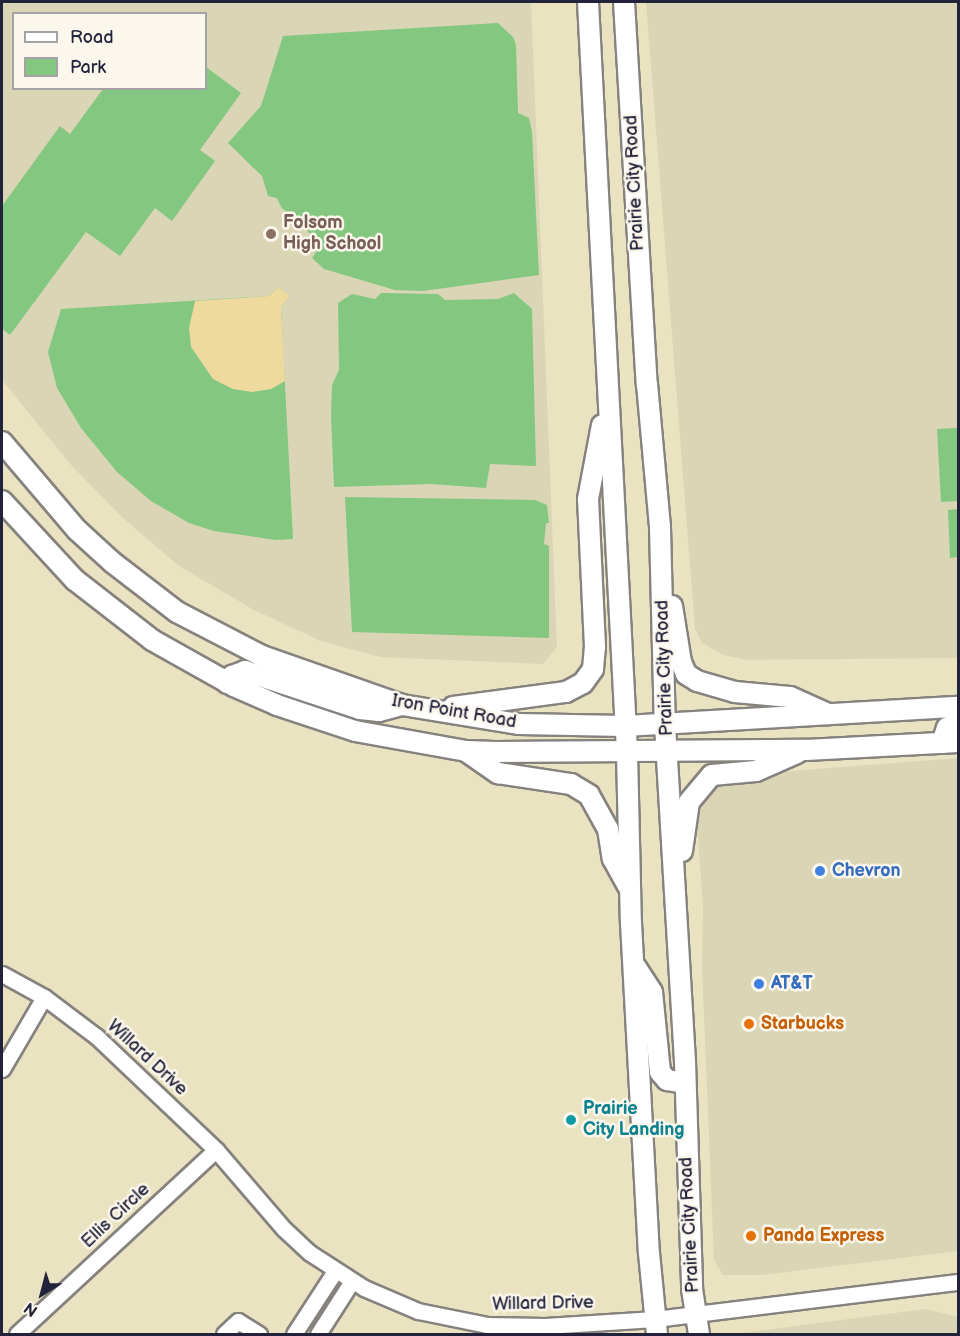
<!DOCTYPE html>
<style>
body{margin:0}
#map{position:relative;width:960px;height:1336px;overflow:hidden;background:#eae3c1;font-family:"Balsamiq Sans",sans-serif}
div>[style]{position:absolute}
.built>*{inset:0;background:#dad5b5}
.green>*{inset:0;background:#83c781}
.sand>*{inset:0;background:#eeda9e}
.roads{filter:drop-shadow(2px 0 #86827e) drop-shadow(-2px 0 #86827e) drop-shadow(0 2px #86827e) drop-shadow(0 -2px #86827e)}
.minor>*{height:15px;margin:-7.5px;padding:0 7.5px;transform-origin:7.5px;border-radius:7.5px;background:#fff}
.major>*{height:20px;margin:-10px;padding:0 10px;transform-origin:10px;border-radius:10px;background:#fff}
.dots>*{width:16px;height:16px;translate:-50% -50%;box-sizing:border-box;border:3px solid #fbf7ec;border-radius:50%}
span{translate:-50% -50%;white-space:nowrap;text-align:center;line-height:1.15;-webkit-text-stroke:5px #fbf7ec;paint-order:stroke}
.street-label{font-size:18px;color:#22223b}
.education-label{font-size:18px;color:#785e54;font-weight:700}
.left{translate:0 -50%;text-align:left}
.shop-label{font-size:18px;color:#366cbe;font-weight:700}
.food-label{font-size:18px;color:#c56008;font-weight:700}
.culture-label{font-size:18px;color:#0d838f;font-weight:700}
.frame{position:absolute;inset:0;border:3px solid #22223b;pointer-events:none}
.legend{position:absolute;left:12px;top:12px;width:195px;height:78px;box-sizing:border-box;background:#fbf7ec;border:2px solid #a4a2a5;margin:0;padding:8px 10px;list-style:none;font-size:18px;color:#22223b}
.legend li{display:flex;align-items:center;gap:12px;height:30px}
.legend b{width:30px;border:2px solid #a4a2a5}
.north{position:absolute;left:12px;top:1264px;width:60px;height:60px;-webkit-text-stroke:4px #fbf7ec;paint-order:stroke;rotate:216deg;font-size:16px;font-weight:700;line-height:24px;text-align:center;color:#22223b}
.north::after{content:'';display:block;margin:auto;width:21px;height:27px;background:#22223b;clip-path:polygon(50% 0,100% 100%,50% 72%,0 100%)}
</style>
<div id="map">
<div class="built">
<i style="clip-path:polygon(evenodd,2px 2px,531px 2px,557px 647px,543px 664px,380px 657px,321px 641px,254px 610px,179px 566px,123px 518px,71px 465px,2px 380px,2px 2px,14px 14px,206px 14px,206px 88px,14px 88px,14px 14px)"></i>
<i style="clip-path:polygon(646px 2px,958px 2px,958px 658px,748px 660px,723px 655px,702px 643px,695px 629px)"></i>
<i style="clip-path:polygon(958px 758px,958px 1251px,762px 1275px,723px 1275px,714px 1260px,702px 966px,703px 907px,696px 809px,700px 794px,727px 776px)"></i>
<i style="clip-path:polygon(925px 1309px,958px 1317px,958px 1334px,735px 1334px)"></i>
</div>
<div class="green">
<i style="clip-path:polygon(498px 23px,513px 37px,516px 45px,518px 113px,529px 118px,532px 132px,539px 275px,423px 291px,395px 290px,324px 269px,312px 258px,318px 249px,316px 239px,281px 207px,277px 198px,268px 196px,262px 176px,228px 143px,261px 106px,283px 36px)"></i>
<i style="clip-path:polygon(206px 67px,241px 93px,200px 150px,215px 161px,172px 221px,155px 208px,120px 256px,86px 232px,10px 335px,2px 329px,2px 206px,60px 126px,70px 134px,103px 89px,206px 88px)"></i>
<i style="clip-path:polygon(279px 287px,290px 296px,281px 307px,293px 539px,276px 540px,214px 531px,189px 523px,151px 501px,117px 472px,81px 428px,57px 388px,48px 352px,61px 309px,269px 296px)"></i>
<i style="clip-path:polygon(381px 293px,438px 294px,445px 300px,498px 299px,514px 293px,532px 309px,536px 466px,490px 464px,486px 488px,431px 484px,334px 487px,331px 416px,332px 385px,339px 370px,338px 303px,352px 294px,375px 299px)"></i>
<i style="clip-path:polygon(958px 428px,958px 501px,941px 502px,937px 429px)"></i>
<i style="clip-path:polygon(345px 497px,535px 500px,547px 505px,549px 523px,546px 523px,544px 544px,549px 546px,549px 638px,352px 632px)"></i>
<i style="clip-path:polygon(958px 509px,958px 557px,950px 558px,948px 510px)"></i>
</div>
<div class="sand">
<i style="clip-path:polygon(279px 287px,290px 296px,281px 307px,285px 381px,271px 389px,252px 392px,233px 389px,213px 379px,191px 347px,189px 328px,195px 301px,269px 296px)"></i>
</div>
<div class="roads">
<div class="minor">
<i style="left:2px;top:974px;width:48px;rotate:28.7deg"></i>
<i style="left:44px;top:997px;width:66px;rotate:37deg"></i>
<i style="left:97px;top:1037px;width:164px;rotate:43.5deg"></i>
<i style="left:216px;top:1150px;width:104px;rotate:49.3deg"></i>
<i style="left:284px;top:1229px;width:35px;rotate:43deg"></i>
<i style="left:310px;top:1253px;width:64px;rotate:32.9deg"></i>
<i style="left:364px;top:1288px;width:59px;rotate:23.1deg"></i>
<i style="left:418px;top:1311px;width:70px;rotate:11.5deg"></i>
<i style="left:487px;top:1325px;width:58px;rotate:1deg"></i>
<i style="left:545px;top:1326px;width:110px;rotate:-3.6deg"></i>
<i style="left:655px;top:1319px;width:305px;rotate:-7deg"></i>
<i style="left:2px;top:1069px;width:83px;rotate:-59.7deg"></i>
<i style="left:17px;top:1334px;width:271px;rotate:-42.8deg"></i>
<i style="left:224px;top:1334px;width:19px;rotate:-43deg"></i>
<i style="left:238px;top:1321px;width:25px;rotate:32deg"></i>
<i style="left:294px;top:1334px;width:75px;rotate:-56.9deg"></i>
<i style="left:318px;top:1334px;width:63px;rotate:-57.3deg"></i>
</div>
<div class="major">
<i style="left:588px;top:2px;width:751px;rotate:87.02deg"></i>
<i style="left:627px;top:752px;width:171px;rotate:88.7deg"></i>
<i style="left:631px;top:923px;width:330px;rotate:86.9deg"></i>
<i style="left:649px;top:1253px;width:81px;rotate:84.4deg"></i>
<i style="left:624px;top:2px;width:383px;rotate:86.6deg"></i>
<i style="left:647px;top:384px;width:144px;rotate:84.8deg"></i>
<i style="left:660px;top:527px;width:198px;rotate:88.6deg"></i>
<i style="left:665px;top:725px;width:337px;rotate:86.6deg"></i>
<i style="left:685px;top:1061px;width:228px;rotate:88.2deg"></i>
<i style="left:692px;top:1289px;width:46px;rotate:81.2deg"></i>
<i style="left:2px;top:442px;width:116px;rotate:49.6deg"></i>
<i style="left:77px;top:530px;width:47px;rotate:42.4deg"></i>
<i style="left:112px;top:562px;width:82px;rotate:37.6deg"></i>
<i style="left:177px;top:612px;width:96px;rotate:27.4deg"></i>
<i style="left:262px;top:656px;width:148px;rotate:19.3deg"></i>
<i style="left:402px;top:705px;width:119px;rotate:9.2deg"></i>
<i style="left:519px;top:724px;width:106px;rotate:1.1deg"></i>
<i style="left:625px;top:726px;width:334px;rotate:-3.3deg"></i>
<i style="left:2px;top:501px;width:108px;rotate:47.3deg"></i>
<i style="left:75px;top:580px;width:98px;rotate:37.9deg"></i>
<i style="left:152px;top:640px;width:94px;rotate:29.3deg"></i>
<i style="left:234px;top:686px;width:47px;rotate:23.8deg"></i>
<i style="left:277px;top:705px;width:82px;rotate:18.4deg"></i>
<i style="left:355px;top:731px;width:113px;rotate:10.2deg"></i>
<i style="left:466px;top:751px;width:29px;rotate:2deg"></i>
<i style="left:495px;top:752px;width:311px;rotate:-0.4deg"></i>
<i style="left:806px;top:750px;width:152px;rotate:-3deg"></i>
<i style="left:672px;top:606px;width:57px;rotate:80.9deg"></i>
<i style="left:681px;top:662px;width:13px;rotate:67deg"></i>
<i style="left:686px;top:674px;width:13px;rotate:32deg"></i>
<i style="left:697px;top:681px;width:40px;rotate:16deg"></i>
<i style="left:735px;top:692px;width:55px;rotate:5.2deg"></i>
<i style="left:790px;top:697px;width:42px;rotate:24.1deg"></i>
<i style="left:227px;top:683px;width:9px;rotate:-54deg"></i>
<i style="left:232px;top:676px;width:14px;rotate:-21deg"></i>
<i style="left:245px;top:671px;width:121px;rotate:18.3deg"></i>
<i style="left:360px;top:709px;width:19px;rotate:6deg"></i>
<i style="left:379px;top:711px;width:24px;rotate:-15deg"></i>
<i style="left:453px;top:707px;width:114px;rotate:-7.6deg"></i>
<i style="left:566px;top:692px;width:19px;rotate:-28deg"></i>
<i style="left:583px;top:683px;width:17px;rotate:-54deg"></i>
<i style="left:593px;top:669px;width:22px;rotate:-85deg"></i>
<i style="left:595px;top:647px;width:148px;rotate:-92.7deg"></i>
<i style="left:588px;top:499px;width:75px;rotate:-79.3deg"></i>
<i style="left:942px;top:743px;width:16px;rotate:-72deg"></i>
<i style="left:947px;top:728px;width:13px;rotate:-32deg"></i>
<i style="left:466px;top:751px;width:39px;rotate:35deg"></i>
<i style="left:498px;top:773px;width:74px;rotate:8.6deg"></i>
<i style="left:571px;top:784px;width:21px;rotate:31deg"></i>
<i style="left:589px;top:795px;width:39px;rotate:61deg"></i>
<i style="left:608px;top:829px;width:30px;rotate:81deg"></i>
<i style="left:613px;top:859px;width:31px;rotate:61deg"></i>
<i style="left:682px;top:851px;width:49px;rotate:-81.9deg"></i>
<i style="left:689px;top:802px;width:35px;rotate:-50deg"></i>
<i style="left:712px;top:775px;width:44px;rotate:-5.2deg"></i>
<i style="left:756px;top:771px;width:45px;rotate:-23.7deg"></i>
<i style="left:635px;top:966px;width:31px;rotate:57deg"></i>
<i style="left:652px;top:992px;width:80px;rotate:84.3deg"></i>
<i style="left:660px;top:1072px;width:11px;rotate:49deg"></i>
<i style="left:667px;top:1080px;width:17px;rotate:10deg"></i>
</div>
</div>
<div class="dots">
<i style="left:271px;top:234px;background:#8d6e63"></i>
<i style="left:820px;top:871px;background:#3f7fe0"></i>
<i style="left:759px;top:984px;background:#3f7fe0"></i>
<i style="left:749px;top:1024px;background:#e8710a"></i>
<i style="left:571px;top:1120px;background:#0f9aa8"></i>
<i style="left:751px;top:1236px;background:#e8710a"></i>
</div>
<div class="street-label">
<span style="left:635px;top:183px;rotate:-93deg">Prairie City Road</span>
<span style="left:665px;top:668px;rotate:-92deg">Prairie City Road</span>
<span style="left:454px;top:712px;rotate:10deg">Iron Point Road</span>
<span style="left:147px;top:1058px;rotate:43deg">Willard Drive</span>
<span style="left:116px;top:1216px;rotate:-43deg">Ellis Circle</span>
<span style="left:690px;top:1225px;rotate:-93deg">Prairie City Road</span>
<span style="left:543px;top:1304px;rotate:-1deg">Willard Drive</span>
</div>
<div class="education-label">
<span class="left" style="left:283px;top:234px">Folsom<br>High School</span>
</div>
<div class="shop-label">
<span class="left" style="left:832px;top:871px">Chevron</span>
<span class="left" style="left:771px;top:984px">AT&amp;T</span>
</div>
<div class="food-label">
<span class="left" style="left:761px;top:1024px">Starbucks</span>
<span class="left" style="left:763px;top:1236px">Panda Express</span>
</div>
<div class="culture-label">
<span class="left" style="left:583px;top:1120px">Prairie<br>City Landing</span>
</div>
<div class="frame"></div>
<ul class="legend">
<li><b style="height:8px;background:#fff"></b>Road</li>
<li><b style="height:16px;background:#83c781"></b>Park</li>
</ul>
<div class="north">N</div>
</div>
